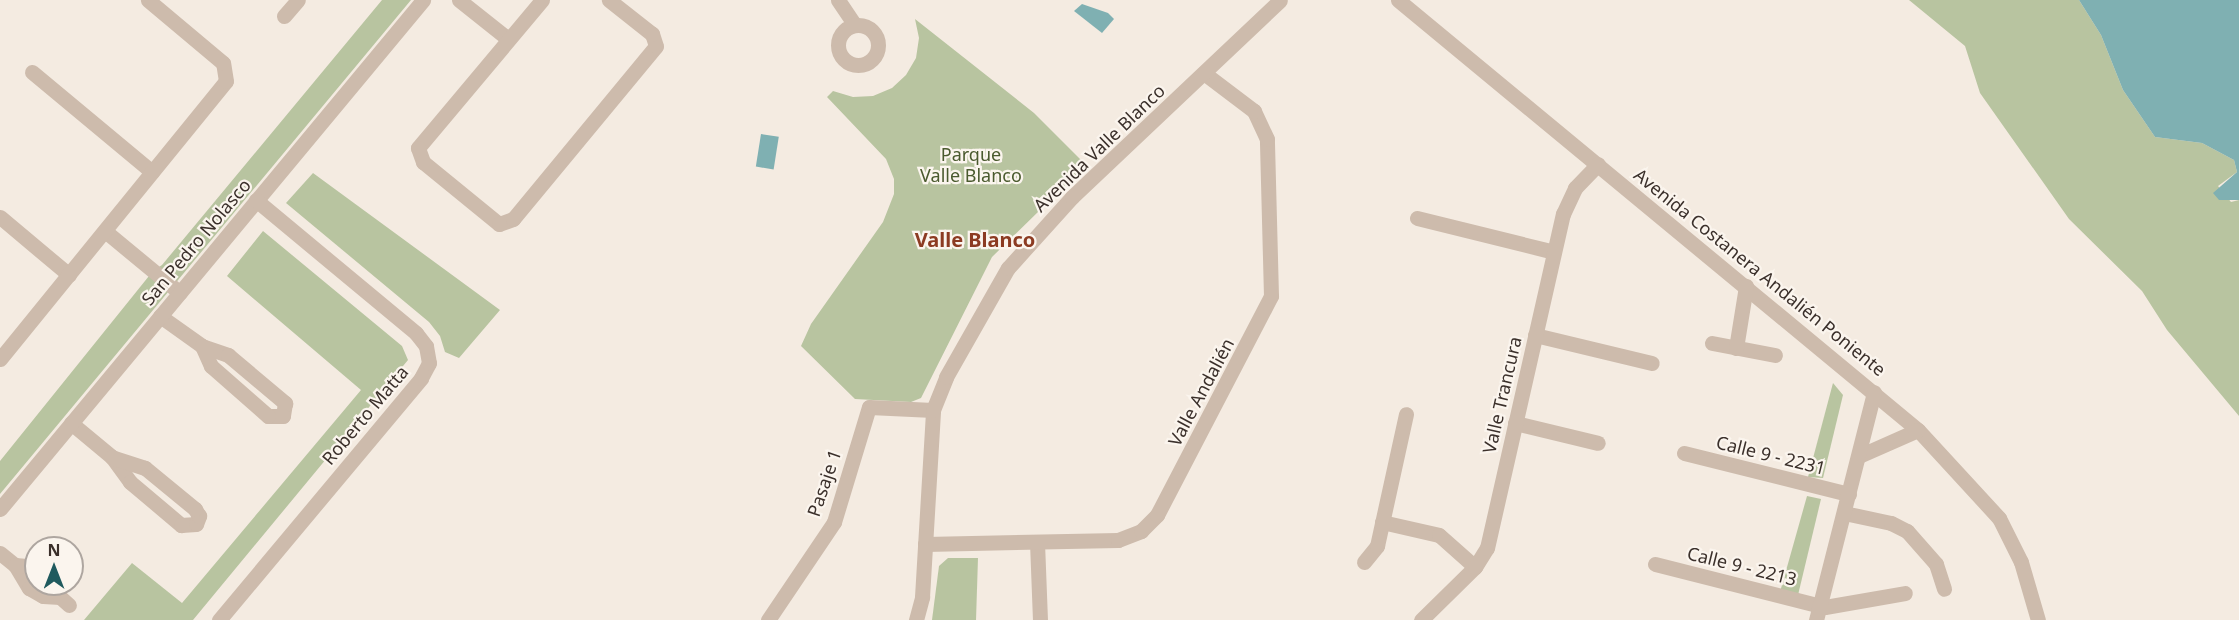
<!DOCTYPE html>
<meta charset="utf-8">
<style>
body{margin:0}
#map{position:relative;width:2239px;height:620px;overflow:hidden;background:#f4ebe1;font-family:"Noto Sans",sans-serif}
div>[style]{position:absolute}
.green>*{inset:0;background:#b8c4a0}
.water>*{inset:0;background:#7fb0b2;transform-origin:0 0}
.minor>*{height:15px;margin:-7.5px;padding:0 7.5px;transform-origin:7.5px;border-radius:7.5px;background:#cdbbac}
.minor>.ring{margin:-7.5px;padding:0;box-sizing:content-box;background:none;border:15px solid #cdbbac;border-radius:50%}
span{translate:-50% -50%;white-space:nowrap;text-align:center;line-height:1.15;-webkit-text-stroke:4.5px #fbf5ee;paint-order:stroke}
.street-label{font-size:18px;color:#3b302b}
.park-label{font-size:18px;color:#4a5a2e}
.neighbourhood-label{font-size:20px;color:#8c3b22;font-weight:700}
.north{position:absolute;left:24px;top:536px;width:60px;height:60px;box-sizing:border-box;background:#fbf5ee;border:2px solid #aea6a0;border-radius:50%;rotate:0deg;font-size:16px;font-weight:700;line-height:24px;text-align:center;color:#3b302b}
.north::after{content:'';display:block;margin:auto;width:21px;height:27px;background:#1f5a5e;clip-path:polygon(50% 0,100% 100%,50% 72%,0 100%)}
</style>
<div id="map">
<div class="green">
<i style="clip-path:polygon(382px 0,411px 0,0 494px,0 461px,153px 271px,162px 265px)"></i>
<i style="clip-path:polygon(1909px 0,2079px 0,2101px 35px,2123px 90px,2155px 137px,2202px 143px,2234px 160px,2237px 172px,2218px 186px,2231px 202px,2239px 200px,2239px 416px,2167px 330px,2142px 291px,2069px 219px,1980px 93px,1965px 46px)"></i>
<i style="clip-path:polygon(915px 19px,1034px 113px,1086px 165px,992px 257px,921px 398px,911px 402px,855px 399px,801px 346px,811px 324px,883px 222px,894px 194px,894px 179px,886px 159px,827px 97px,833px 91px,853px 97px,873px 96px,892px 88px,906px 75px,916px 58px,919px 38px)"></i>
<i style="clip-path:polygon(313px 173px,500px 310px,459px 358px,445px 352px,440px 336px,429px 322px,286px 203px)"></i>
<i style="clip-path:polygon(263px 231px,402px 346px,408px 360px,193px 620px,84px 620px,132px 563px,182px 603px,361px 390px,227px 276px)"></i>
<i style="clip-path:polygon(1833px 383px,1843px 395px,1823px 478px,1808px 477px)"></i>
<i style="clip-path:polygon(1807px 496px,1821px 499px,1798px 595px,1780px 592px)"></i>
<i style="clip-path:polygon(948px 558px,978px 558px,976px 620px,932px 620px,939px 566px)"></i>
</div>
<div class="water">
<i style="clip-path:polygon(2079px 0,2239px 0,2239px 200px,2219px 200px,2213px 193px,2237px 172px,2234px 160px,2202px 143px,2155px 137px,2123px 90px,2101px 35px)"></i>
<i style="clip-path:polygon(1082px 4px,1108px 13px,1114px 19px,1102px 33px,1074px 11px)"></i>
<i style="left:761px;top:134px;width:18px;height:33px;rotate:9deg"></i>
</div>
<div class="minor">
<i style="left:459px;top:0;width:63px;rotate:38.5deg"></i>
<i style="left:542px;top:0;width:193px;rotate:130deg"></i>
<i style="left:418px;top:148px;width:15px;rotate:70deg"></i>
<i style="left:423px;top:162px;width:98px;rotate:39.2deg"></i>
<i style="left:499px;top:224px;width:15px;rotate:-20deg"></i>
<i style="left:513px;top:219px;width:224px;rotate:-50.4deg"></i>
<i style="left:656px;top:46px;width:13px;rotate:-108deg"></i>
<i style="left:652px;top:34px;width:55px;rotate:-141.7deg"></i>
<i style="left:838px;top:0;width:30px;rotate:56deg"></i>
<i style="left:1398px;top:0;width:675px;rotate:39.59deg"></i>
<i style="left:1918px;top:430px;width:120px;rotate:47.4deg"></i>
<i style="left:1999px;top:518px;width:49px;rotate:63.4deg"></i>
<i style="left:2021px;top:562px;width:60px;rotate:73.7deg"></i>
<i style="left:284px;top:16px;width:21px;rotate:-49deg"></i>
<i class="ring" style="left:838px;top:25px;width:25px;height:25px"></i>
<i style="left:32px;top:72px;width:156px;rotate:39.8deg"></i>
<i style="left:0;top:217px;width:90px;rotate:40deg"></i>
<i style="left:1417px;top:218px;width:141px;rotate:13.9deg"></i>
<i style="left:105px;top:231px;width:97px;rotate:39.6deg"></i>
<i style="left:160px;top:316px;width:52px;rotate:35.5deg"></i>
<i style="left:202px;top:346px;width:28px;rotate:19deg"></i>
<i style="left:228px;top:355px;width:75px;rotate:40.1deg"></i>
<i style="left:285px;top:403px;width:13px;rotate:99deg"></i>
<i style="left:283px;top:416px;width:15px;rotate:180deg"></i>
<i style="left:268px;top:416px;width:76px;rotate:-138.7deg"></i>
<i style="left:211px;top:366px;width:22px;rotate:-114deg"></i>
<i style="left:1535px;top:335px;width:120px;rotate:13.5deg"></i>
<i style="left:1712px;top:343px;width:64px;rotate:10.8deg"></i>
<i style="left:1736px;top:348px;width:63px;rotate:-80.8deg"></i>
<i style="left:0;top:359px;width:358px;rotate:-50.9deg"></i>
<i style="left:226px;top:81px;width:18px;rotate:-99deg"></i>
<i style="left:223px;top:63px;width:98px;rotate:-140deg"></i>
<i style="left:71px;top:423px;width:53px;rotate:39.7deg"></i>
<i style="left:112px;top:457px;width:31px;rotate:54deg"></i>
<i style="left:130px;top:482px;width:67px;rotate:40.1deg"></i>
<i style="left:181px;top:525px;width:15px;rotate:-4deg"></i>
<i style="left:196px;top:524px;width:9px;rotate:-69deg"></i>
<i style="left:199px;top:516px;width:8px;rotate:-120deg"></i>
<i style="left:195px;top:509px;width:65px;rotate:-140.6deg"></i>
<i style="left:145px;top:468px;width:35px;rotate:-162deg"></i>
<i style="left:1515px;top:423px;width:85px;rotate:13.5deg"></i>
<i style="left:1684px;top:453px;width:170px;rotate:14deg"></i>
<i style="left:1859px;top:456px;width:64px;rotate:-23.8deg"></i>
<i style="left:0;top:509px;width:662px;rotate:-50.27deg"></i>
<i style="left:1844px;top:513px;width:48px;rotate:12deg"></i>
<i style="left:1891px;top:523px;width:18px;rotate:27deg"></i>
<i style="left:1907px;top:531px;width:44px;rotate:48.7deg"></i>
<i style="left:1936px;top:564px;width:26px;rotate:72deg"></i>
<i style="left:1382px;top:522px;width:58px;rotate:12.8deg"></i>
<i style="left:1439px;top:535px;width:48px;rotate:41.6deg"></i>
<i style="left:1037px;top:542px;width:78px;rotate:87.8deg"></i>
<i style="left:925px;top:544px;width:193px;rotate:-1.2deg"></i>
<i style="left:1118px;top:540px;width:25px;rotate:-21deg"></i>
<i style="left:1141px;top:531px;width:23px;rotate:-45deg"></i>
<i style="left:1157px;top:515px;width:247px;rotate:-62.5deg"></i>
<i style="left:1271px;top:296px;width:157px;rotate:-91.5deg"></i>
<i style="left:1267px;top:139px;width:31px;rotate:-115deg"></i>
<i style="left:1254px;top:111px;width:63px;rotate:-142.8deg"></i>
<i style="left:0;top:553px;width:19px;rotate:39deg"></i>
<i style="left:15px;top:565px;width:27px;rotate:59deg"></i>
<i style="left:29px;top:588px;width:16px;rotate:30deg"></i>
<i style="left:43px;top:596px;width:17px;rotate:3deg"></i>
<i style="left:1364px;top:562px;width:21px;rotate:-51deg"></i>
<i style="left:1377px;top:546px;width:135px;rotate:-77.6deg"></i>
<i style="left:1655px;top:564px;width:175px;rotate:14.2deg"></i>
<i style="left:1825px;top:607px;width:81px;rotate:-9.9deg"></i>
<i style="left:15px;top:565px;width:21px;rotate:5deg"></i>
<i style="left:54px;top:584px;width:14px;rotate:65deg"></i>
<i style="left:60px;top:597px;width:12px;rotate:42deg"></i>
<i style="left:219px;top:620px;width:315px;rotate:-50.1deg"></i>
<i style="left:421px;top:378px;width:17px;rotate:-62deg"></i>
<i style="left:429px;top:363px;width:17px;rotate:-100deg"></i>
<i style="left:426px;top:346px;width:16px;rotate:-128deg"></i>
<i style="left:416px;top:333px;width:208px;rotate:-140.3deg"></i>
<i style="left:768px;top:620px;width:118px;rotate:-56deg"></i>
<i style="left:834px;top:522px;width:120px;rotate:-73.1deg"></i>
<i style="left:869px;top:407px;width:64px;rotate:2.7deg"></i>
<i style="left:916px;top:620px;width:24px;rotate:-75deg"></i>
<i style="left:922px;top:597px;width:187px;rotate:-86.6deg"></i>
<i style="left:933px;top:410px;width:35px;rotate:-68deg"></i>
<i style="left:946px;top:377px;width:125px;rotate:-60.4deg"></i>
<i style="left:1008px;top:268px;width:96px;rotate:-48deg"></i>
<i style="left:1072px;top:197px;width:286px;rotate:-43.4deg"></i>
<i style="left:1421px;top:620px;width:76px;rotate:-44.5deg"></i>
<i style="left:1475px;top:567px;width:22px;rotate:-58deg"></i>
<i style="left:1487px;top:548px;width:343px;rotate:-77.2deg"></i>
<i style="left:1563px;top:214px;width:29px;rotate:-65deg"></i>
<i style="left:1575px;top:188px;width:33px;rotate:-46deg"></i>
<i style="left:1816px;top:620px;width:235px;rotate:-75.7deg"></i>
</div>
<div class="street-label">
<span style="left:1099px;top:148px;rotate:-44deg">Avenida Valle Blanco</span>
<span style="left:196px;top:242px;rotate:-50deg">San Pedro Nolasco</span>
<span style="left:1760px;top:272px;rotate:39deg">Avenida Costanera Andalién Poniente</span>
<span style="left:1201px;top:392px;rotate:-62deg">Valle Andalién</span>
<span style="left:1502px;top:395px;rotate:-77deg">Valle Trancura</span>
<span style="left:365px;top:415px;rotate:-50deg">Roberto Matta</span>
<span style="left:1771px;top:455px;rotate:14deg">Calle 9 - 2231</span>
<span style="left:824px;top:483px;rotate:-71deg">Pasaje 1</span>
<span style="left:1742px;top:566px;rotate:14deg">Calle 9 - 2213</span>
</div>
<div class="park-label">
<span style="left:971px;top:165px">Parque<br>Valle Blanco</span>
</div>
<div class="neighbourhood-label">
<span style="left:975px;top:239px">Valle Blanco</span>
</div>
<div class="north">N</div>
</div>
